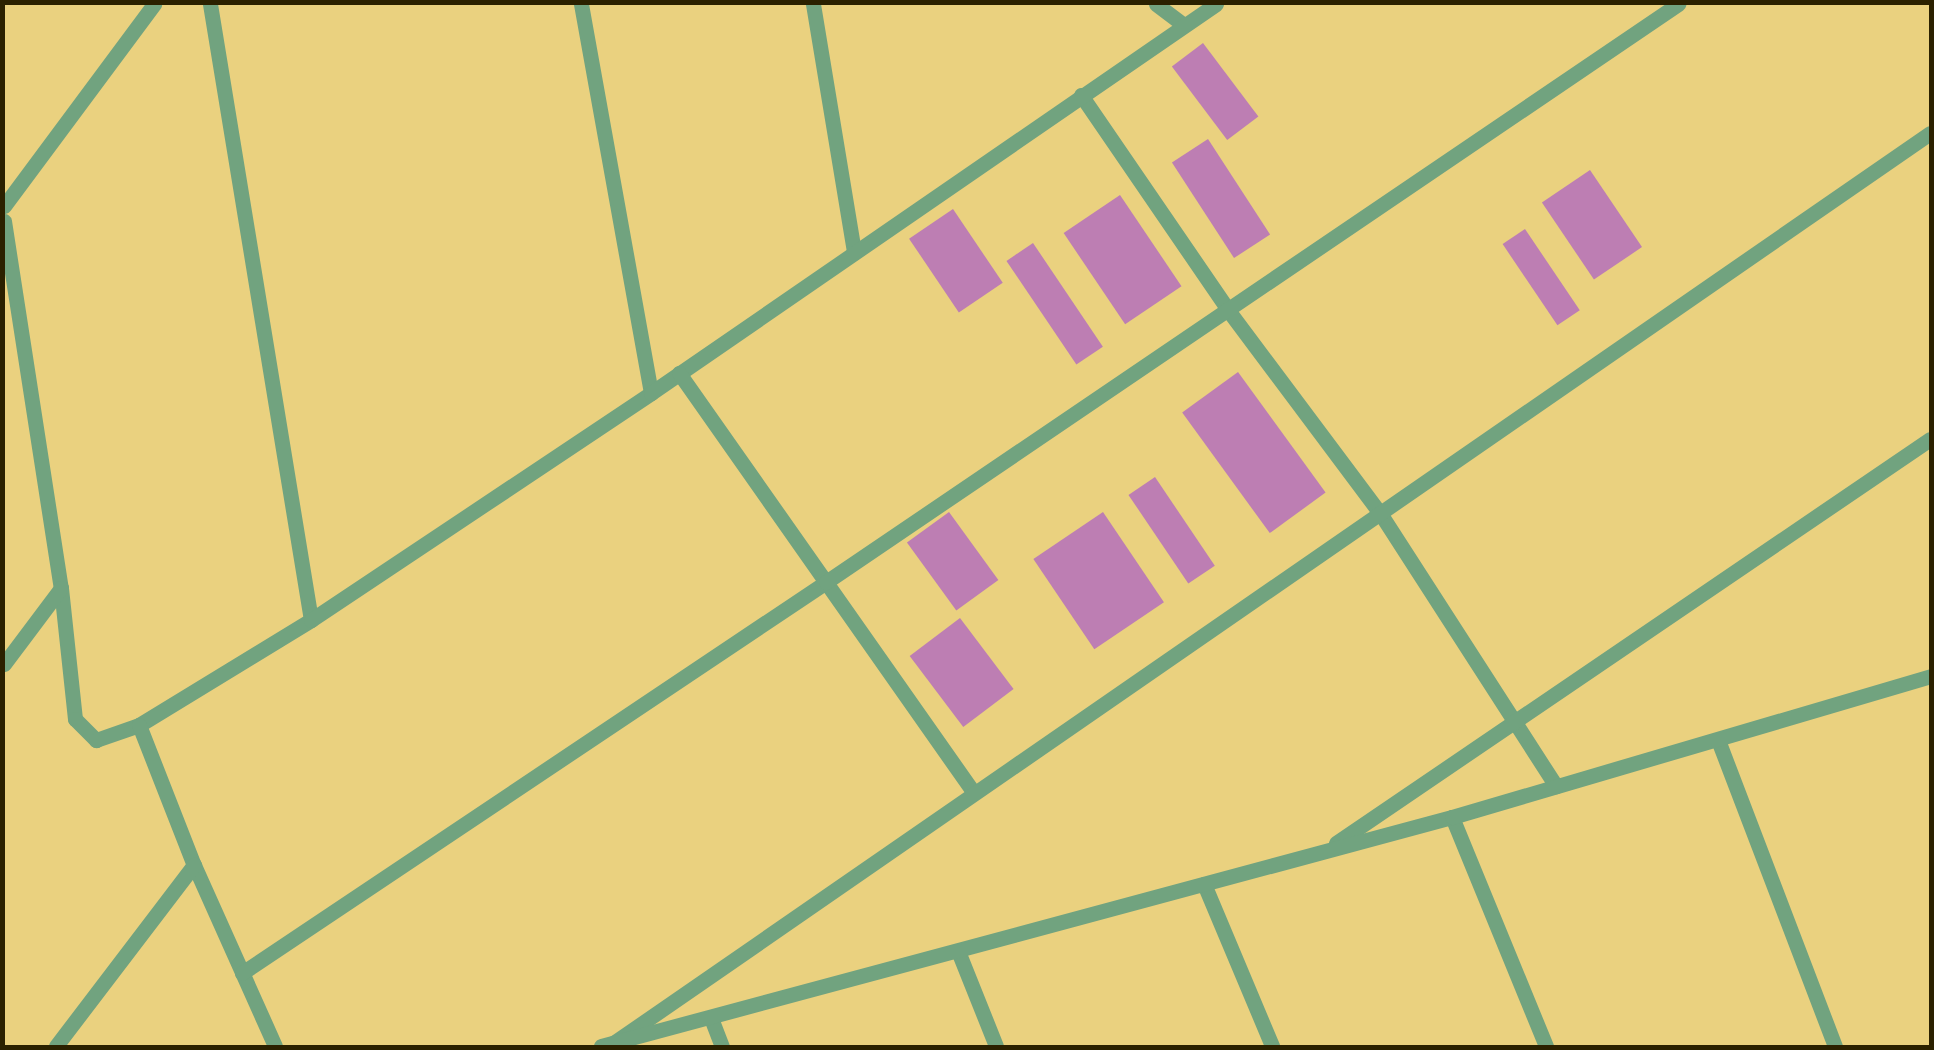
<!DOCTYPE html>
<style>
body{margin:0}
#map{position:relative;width:1934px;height:1050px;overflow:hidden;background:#ead17f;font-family:"Exo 2",sans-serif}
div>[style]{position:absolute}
.building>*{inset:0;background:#bd7eb3;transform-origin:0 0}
.minor>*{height:15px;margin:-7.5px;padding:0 7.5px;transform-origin:7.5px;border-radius:7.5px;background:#71a37f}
span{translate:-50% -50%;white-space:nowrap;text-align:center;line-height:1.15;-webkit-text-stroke:4px #f8de8c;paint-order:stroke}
.frame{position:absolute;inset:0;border:5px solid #2b2100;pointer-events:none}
</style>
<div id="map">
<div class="building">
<i style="left:1203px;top:43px;width:92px;height:39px;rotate:53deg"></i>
<i style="left:1208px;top:139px;width:114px;height:43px;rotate:57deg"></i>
<i style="left:1590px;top:170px;width:93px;height:58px;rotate:56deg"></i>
<i style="left:1120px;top:195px;width:110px;height:68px;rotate:56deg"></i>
<i style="left:953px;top:209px;width:89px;height:53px;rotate:56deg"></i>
<i style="left:1525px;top:229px;width:98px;height:27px;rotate:56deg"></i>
<i style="left:1033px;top:243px;width:125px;height:32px;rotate:56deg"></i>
<i style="left:1238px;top:372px;width:149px;height:69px;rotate:54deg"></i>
<i style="left:1155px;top:477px;width:107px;height:32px;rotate:56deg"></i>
<i style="left:949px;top:512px;width:84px;height:52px;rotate:54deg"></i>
<i style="left:1103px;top:512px;width:109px;height:84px;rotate:56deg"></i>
<i style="left:960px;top:618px;width:89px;height:63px;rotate:53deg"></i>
</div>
<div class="minor">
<i style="left:210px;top:4px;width:624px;rotate:80.69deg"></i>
<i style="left:581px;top:4px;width:395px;rotate:79.8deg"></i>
<i style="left:813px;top:4px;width:252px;rotate:80.6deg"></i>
<i style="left:1156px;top:4px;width:34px;rotate:37deg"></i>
<i style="left:1081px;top:95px;width:260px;rotate:55.6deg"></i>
<i style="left:1228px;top:310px;width:254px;rotate:53.2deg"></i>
<i style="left:1380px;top:513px;width:325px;rotate:57.2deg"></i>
<i style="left:4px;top:206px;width:252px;rotate:-53.4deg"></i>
<i style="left:4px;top:221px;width:371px;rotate:81.2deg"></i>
<i style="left:61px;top:588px;width:132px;rotate:83.9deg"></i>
<i style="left:75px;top:719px;width:30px;rotate:45deg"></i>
<i style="left:96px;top:740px;width:46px;rotate:-19.2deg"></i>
<i style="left:139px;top:725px;width:202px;rotate:-31.4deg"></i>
<i style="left:311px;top:620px;width:409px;rotate:-33.7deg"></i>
<i style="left:651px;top:393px;width:686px;rotate:-34.55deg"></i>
<i style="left:679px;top:373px;width:513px;rotate:54.92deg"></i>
<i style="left:4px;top:664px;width:95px;rotate:-53.1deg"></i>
<i style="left:139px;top:725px;width:150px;rotate:68.6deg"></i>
<i style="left:194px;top:865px;width:198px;rotate:65.9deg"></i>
<i style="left:1718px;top:740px;width:328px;rotate:69.1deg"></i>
<i style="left:1452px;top:817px;width:248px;rotate:67.7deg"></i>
<i style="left:1336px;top:843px;width:718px;rotate:-34.22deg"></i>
<i style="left:1204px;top:884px;width:176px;rotate:67.2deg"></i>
<i style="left:958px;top:951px;width:102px;rotate:68.2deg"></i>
<i style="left:242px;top:973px;width:703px;rotate:-33.8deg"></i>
<i style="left:826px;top:582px;width:1030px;rotate:-34.15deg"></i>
<i style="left:711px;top:1018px;width:30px;rotate:69deg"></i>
<i style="left:612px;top:1044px;width:1602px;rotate:-34.65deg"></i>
<i style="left:56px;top:1046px;width:228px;rotate:-52.7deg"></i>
<i style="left:601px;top:1046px;width:881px;rotate:-15.06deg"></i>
<i style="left:1452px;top:817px;width:498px;rotate:-16.4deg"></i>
</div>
<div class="frame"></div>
</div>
